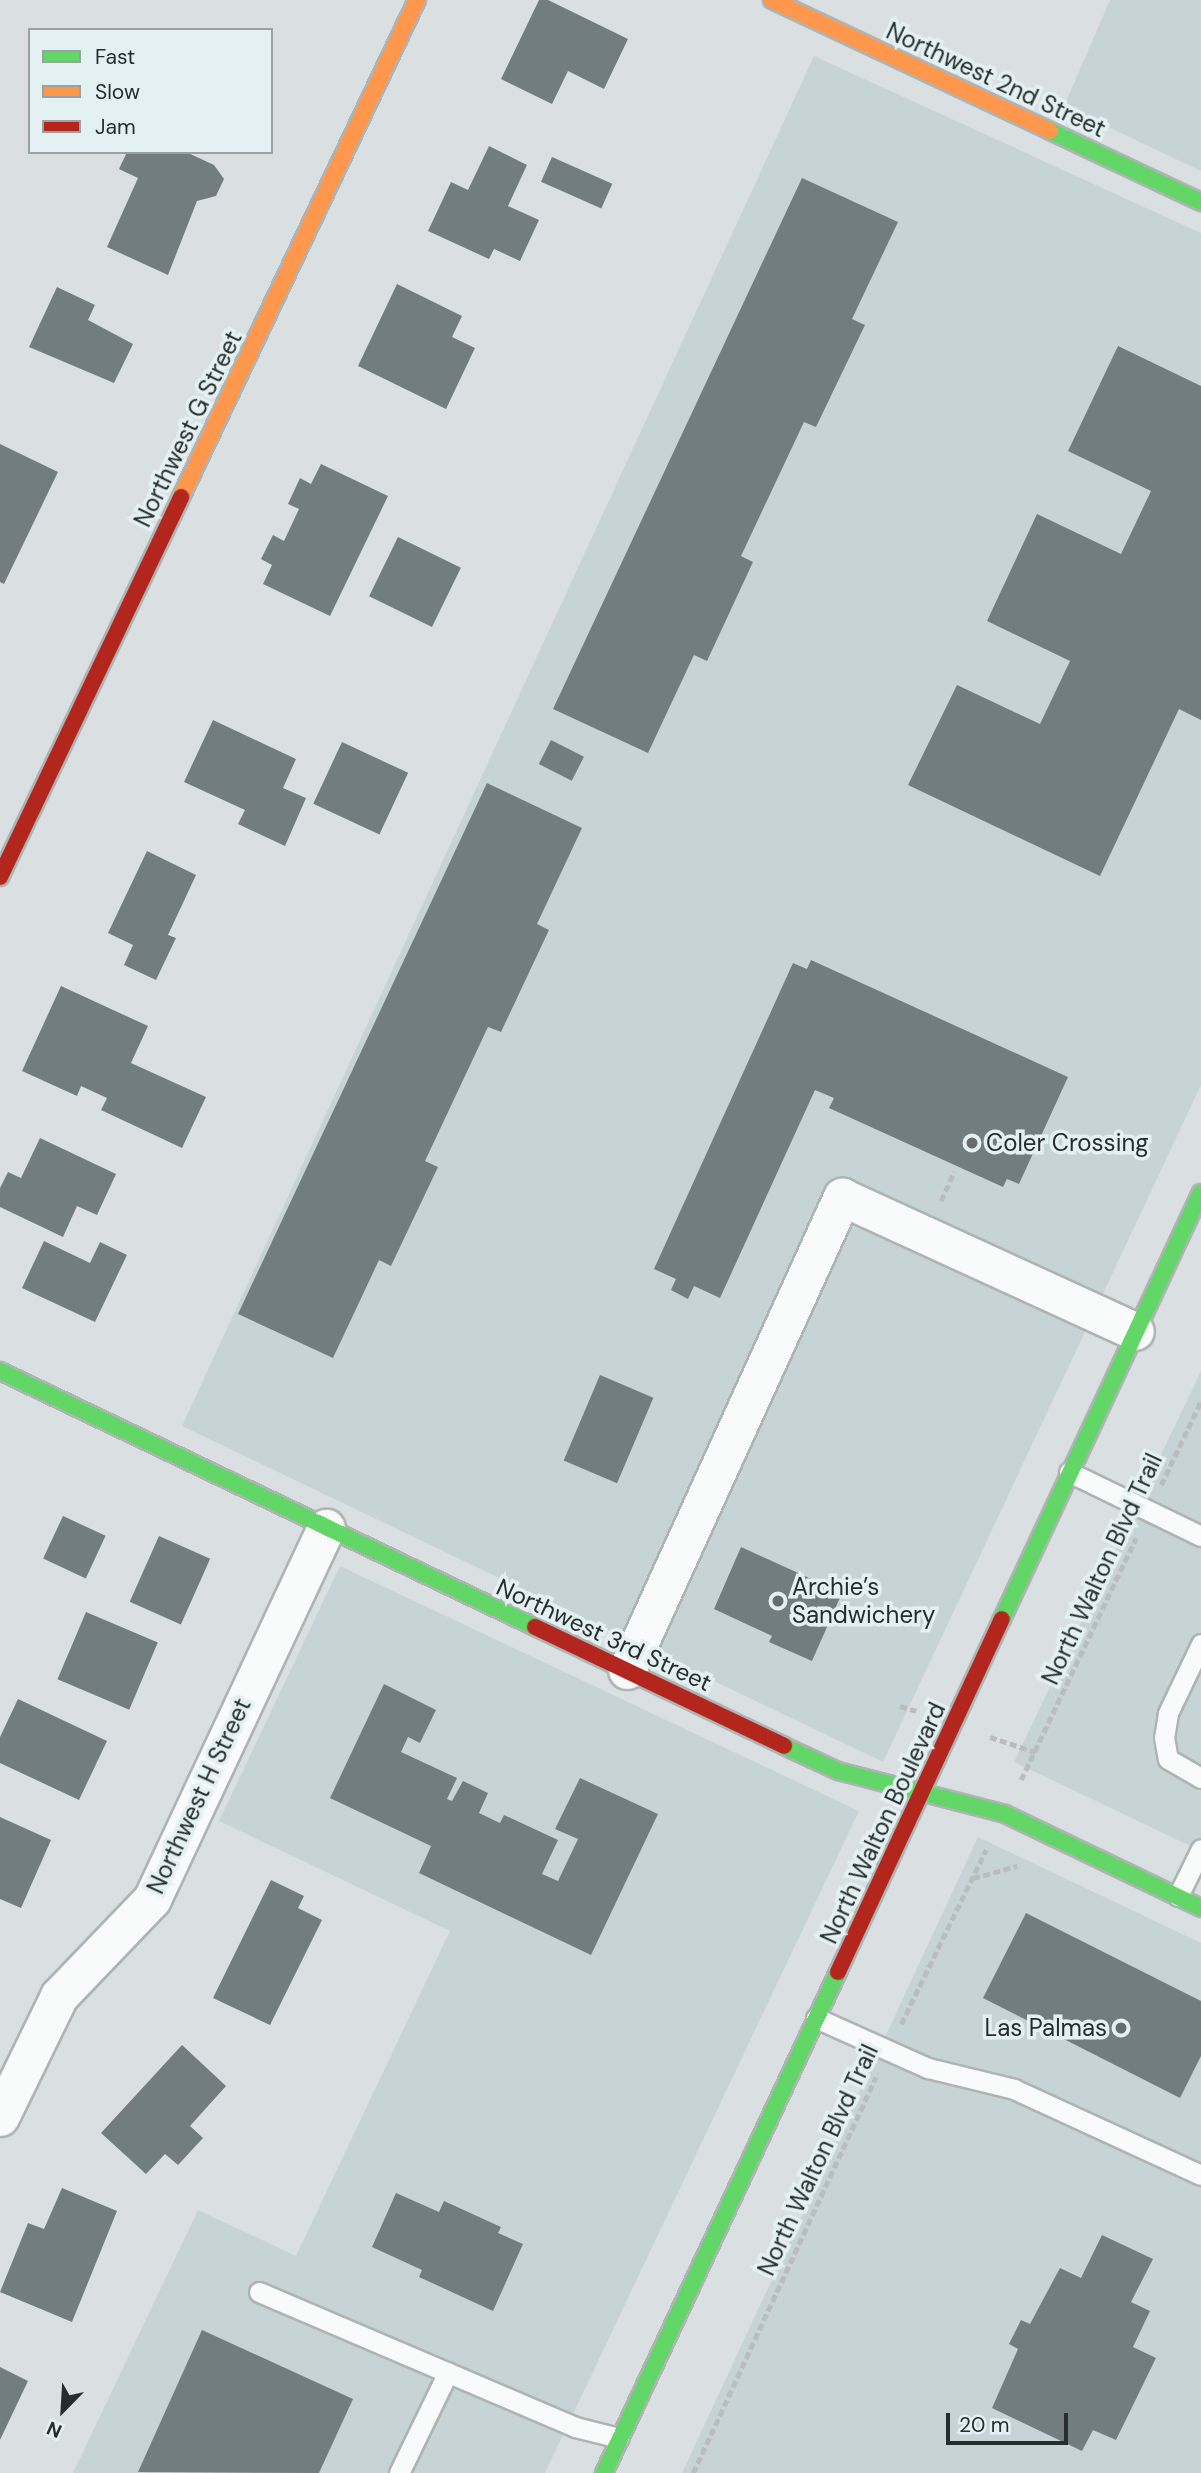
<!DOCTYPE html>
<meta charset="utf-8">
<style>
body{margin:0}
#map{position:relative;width:1201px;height:2473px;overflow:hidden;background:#dae0e1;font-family:"DM Sans",sans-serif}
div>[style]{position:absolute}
.built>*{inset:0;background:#c7d4d6}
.building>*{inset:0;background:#727d7f;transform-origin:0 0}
.path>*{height:4.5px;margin-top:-2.25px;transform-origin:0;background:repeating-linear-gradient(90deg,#bbbdbd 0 7px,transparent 0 10.5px)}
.roads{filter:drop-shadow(2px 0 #aeb3b3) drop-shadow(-2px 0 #aeb3b3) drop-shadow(0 2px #aeb3b3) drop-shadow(0 -2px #aeb3b3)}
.lane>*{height:19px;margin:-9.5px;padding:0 9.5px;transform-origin:9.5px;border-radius:9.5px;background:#f9fafa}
.street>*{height:37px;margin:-18.5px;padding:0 18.5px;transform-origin:18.5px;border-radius:18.5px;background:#f9fafa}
.fast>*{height:16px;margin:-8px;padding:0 8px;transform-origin:8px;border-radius:8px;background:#63d668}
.slow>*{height:16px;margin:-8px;padding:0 8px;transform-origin:8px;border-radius:8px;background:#ff974d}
.jam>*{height:16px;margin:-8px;padding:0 8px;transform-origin:8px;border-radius:8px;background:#b3261e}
.dots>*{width:19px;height:19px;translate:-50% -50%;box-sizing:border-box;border:4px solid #e4f1f2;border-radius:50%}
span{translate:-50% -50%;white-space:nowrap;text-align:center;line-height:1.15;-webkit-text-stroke:7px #e4f1f2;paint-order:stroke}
.street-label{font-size:24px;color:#272c2c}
.poi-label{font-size:24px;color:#272c2c}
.left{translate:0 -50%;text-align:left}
.right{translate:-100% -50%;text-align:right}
.legend{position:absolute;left:28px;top:28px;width:245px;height:126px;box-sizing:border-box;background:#e4f1f2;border:2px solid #98a2a3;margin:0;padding:9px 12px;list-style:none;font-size:21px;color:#272c2c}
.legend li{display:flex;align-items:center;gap:14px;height:35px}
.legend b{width:35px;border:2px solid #98a2a3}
.north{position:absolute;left:28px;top:2375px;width:70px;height:70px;-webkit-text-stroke:5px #e4f1f2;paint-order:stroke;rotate:204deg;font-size:19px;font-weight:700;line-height:28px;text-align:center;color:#272c2c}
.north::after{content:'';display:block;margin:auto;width:24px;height:32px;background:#272c2c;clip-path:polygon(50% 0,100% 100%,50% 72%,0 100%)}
.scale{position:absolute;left:946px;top:2413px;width:122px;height:32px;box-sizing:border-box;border:4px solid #272c2c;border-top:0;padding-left:9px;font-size:21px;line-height:24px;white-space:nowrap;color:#272c2c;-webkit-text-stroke:5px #e4f1f2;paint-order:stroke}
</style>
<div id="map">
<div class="built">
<i style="clip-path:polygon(1110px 0,1201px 0,1201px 171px,1064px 106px)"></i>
<i style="clip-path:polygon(814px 56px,1201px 233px,1201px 1085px,883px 1762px,182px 1426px)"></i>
<i style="clip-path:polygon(1201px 1371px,1201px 1851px,1014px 1762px)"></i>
<i style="clip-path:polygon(340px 1566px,859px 1811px,545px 2473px,73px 2473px,198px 2210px,296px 2256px,450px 1931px,219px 1821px)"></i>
<i style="clip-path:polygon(978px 1837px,1201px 1943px,1201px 2473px,682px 2473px)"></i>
</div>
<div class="building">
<i style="clip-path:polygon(539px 0,548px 0,628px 39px,604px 89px,568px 71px,552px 104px,501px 79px)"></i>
<i style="clip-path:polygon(489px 146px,527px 165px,508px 206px,539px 220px,520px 261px,494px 249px,489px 259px,428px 231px,451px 182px,468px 190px)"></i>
<i style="clip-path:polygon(127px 152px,186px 152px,214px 165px,224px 179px,216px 196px,197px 201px,168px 275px,107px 247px,138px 178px,119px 169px)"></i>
<i style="left:552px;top:157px;width:66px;height:27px;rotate:24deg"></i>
<i style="clip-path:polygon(802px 178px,898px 222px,852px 319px,865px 325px,816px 427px,804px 422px,741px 556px,753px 562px,707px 661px,694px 655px,648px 753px,553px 709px)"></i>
<i style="clip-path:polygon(397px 284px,462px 316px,452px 337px,475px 348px,446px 409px,358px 366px)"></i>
<i style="clip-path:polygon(57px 287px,95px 305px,88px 320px,133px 344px,114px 383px,29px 347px)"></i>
<i style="clip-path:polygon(1118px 346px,1201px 386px,1201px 720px,1179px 709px,1100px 876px,908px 785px,957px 685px,1040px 724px,1070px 661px,987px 621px,1037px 514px,1121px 554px,1151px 491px,1068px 451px)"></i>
<i style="clip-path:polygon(0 444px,58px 472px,4px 584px,0 582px)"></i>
<i style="clip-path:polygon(321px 464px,388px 496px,330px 616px,263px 584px,272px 565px,261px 559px,273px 535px,284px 541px,299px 509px,288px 504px,300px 478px,311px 484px)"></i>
<i style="left:398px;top:537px;width:70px;height:66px;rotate:26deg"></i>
<i style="clip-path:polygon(213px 720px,296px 759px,283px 788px,306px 798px,285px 846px,238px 824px,245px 810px,184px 782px)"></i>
<i style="left:551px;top:740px;width:37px;height:27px;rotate:27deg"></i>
<i style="left:342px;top:742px;width:73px;height:68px;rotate:25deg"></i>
<i style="clip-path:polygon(487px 783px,582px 828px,537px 924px,549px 930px,501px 1032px,488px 1027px,425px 1161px,438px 1167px,391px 1266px,379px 1260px,333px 1358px,238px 1314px)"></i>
<i style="clip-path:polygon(147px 851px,196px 875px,168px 935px,176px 938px,156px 980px,124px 965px,133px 945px,108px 933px)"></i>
<i style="clip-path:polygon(811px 960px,1068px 1077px,1019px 1184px,1007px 1179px,1003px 1187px,829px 1108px,834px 1098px,815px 1090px,720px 1298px,694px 1286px,688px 1299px,671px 1290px,676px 1279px,654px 1269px,793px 963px,807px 969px)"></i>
<i style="clip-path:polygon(61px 986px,148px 1026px,131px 1063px,206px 1097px,182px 1148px,101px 1110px,107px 1098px,81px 1086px,77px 1096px,22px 1071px)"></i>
<i style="clip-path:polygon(40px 1138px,116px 1174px,97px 1215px,77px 1206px,63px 1237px,0 1207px,0 1188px,8px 1172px,21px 1178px)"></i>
<i style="clip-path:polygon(44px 1241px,90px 1263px,100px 1242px,127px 1255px,95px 1322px,22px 1288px)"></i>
<i style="left:600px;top:1375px;width:58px;height:93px;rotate:23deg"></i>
<i style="left:63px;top:1516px;width:47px;height:47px;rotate:25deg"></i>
<i style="left:159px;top:1536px;width:56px;height:72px;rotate:24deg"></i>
<i style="clip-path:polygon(741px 1547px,842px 1593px,812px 1661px,769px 1642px,772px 1636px,714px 1609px)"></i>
<i style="left:86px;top:1612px;width:78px;height:73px;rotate:23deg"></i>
<i style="clip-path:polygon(384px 1684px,436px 1710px,420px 1743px,408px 1737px,401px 1752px,457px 1778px,447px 1799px,452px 1801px,463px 1781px,488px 1793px,479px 1813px,500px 1823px,504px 1815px,558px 1840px,542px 1874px,558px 1881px,578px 1839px,555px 1829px,580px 1778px,658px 1814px,591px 1955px,419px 1873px,431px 1846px,330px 1798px)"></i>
<i style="clip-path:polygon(18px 1699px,107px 1741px,79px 1800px,0 1763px,0 1737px)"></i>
<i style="clip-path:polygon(0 1817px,51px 1840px,21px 1908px,0 1899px)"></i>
<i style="clip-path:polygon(271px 1880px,304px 1896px,298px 1908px,322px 1920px,270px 2025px,213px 1998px)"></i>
<i style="clip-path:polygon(1026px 1913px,1201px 2001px,1201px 2056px,1180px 2098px,983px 1998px)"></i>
<i style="clip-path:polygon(182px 2045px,226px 2086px,190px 2126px,203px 2138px,178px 2165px,165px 2154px,146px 2174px,101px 2133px)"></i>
<i style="clip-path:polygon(62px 2188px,117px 2211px,72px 2322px,0 2292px,28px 2223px,44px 2229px)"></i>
<i style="clip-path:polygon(396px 2193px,439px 2212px,444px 2201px,501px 2227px,498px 2233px,523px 2244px,493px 2311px,419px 2277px,422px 2270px,372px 2247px)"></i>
<i style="clip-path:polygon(1102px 2235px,1153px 2259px,1131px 2302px,1150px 2311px,1133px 2347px,1156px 2358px,1116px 2440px,1093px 2430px,1082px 2451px,992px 2408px,1018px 2349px,1009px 2344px,1021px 2320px,1030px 2324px,1060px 2268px,1081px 2278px)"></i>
<i style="clip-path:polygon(202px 2330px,353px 2399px,319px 2473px,138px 2472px)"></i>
<i style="clip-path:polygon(0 2367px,28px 2381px,0 2440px)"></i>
</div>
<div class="path">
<i style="left:941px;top:1201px;width:32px;rotate:-66deg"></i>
<i style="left:1161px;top:1485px;width:93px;rotate:-64.5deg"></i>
<i style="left:900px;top:1706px;width:17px;rotate:17deg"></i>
<i style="left:990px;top:1737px;width:48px;rotate:18.1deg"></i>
<i style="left:1021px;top:1780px;width:268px;rotate:-64.6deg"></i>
<i style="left:973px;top:1878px;width:46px;rotate:-15.3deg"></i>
<i style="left:901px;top:2024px;width:194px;rotate:-64deg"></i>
<i style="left:693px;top:2473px;width:436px;rotate:-65.2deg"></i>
</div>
<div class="roads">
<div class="lane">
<i style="left:1069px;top:1472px;width:147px;rotate:25.9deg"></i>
<i style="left:1201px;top:1644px;width:76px;rotate:115.6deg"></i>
<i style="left:1168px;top:1713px;width:24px;rotate:99deg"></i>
<i style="left:1164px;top:1737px;width:22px;rotate:80deg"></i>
<i style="left:1168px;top:1759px;width:38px;rotate:30deg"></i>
<i style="left:1178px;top:1896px;width:52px;rotate:-63.9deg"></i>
<i style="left:816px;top:2018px;width:123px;rotate:24.1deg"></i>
<i style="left:928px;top:2068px;width:89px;rotate:13.7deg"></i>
<i style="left:1014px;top:2089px;width:206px;rotate:24.7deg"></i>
<i style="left:259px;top:2292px;width:344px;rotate:23.1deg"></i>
<i style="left:575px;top:2427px;width:45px;rotate:14deg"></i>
<i style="left:399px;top:2473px;width:112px;rotate:-64.1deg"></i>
</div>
<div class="street">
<i style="left:627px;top:1670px;width:520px;rotate:-65.56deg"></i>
<i style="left:842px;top:1197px;width:322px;rotate:24.6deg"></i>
<i style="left:0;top:2117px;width:135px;rotate:-64deg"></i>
<i style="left:59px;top:1996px;width:134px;rotate:-46.2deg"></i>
<i style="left:152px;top:1899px;width:410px;rotate:-64.9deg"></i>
</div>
<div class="fast">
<i style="left:1050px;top:131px;width:167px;rotate:25.2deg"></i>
<i style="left:0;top:1371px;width:593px;rotate:25.57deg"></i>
<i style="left:1002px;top:1619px;width:470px;rotate:-65deg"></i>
<i style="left:784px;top:1746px;width:60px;rotate:24.8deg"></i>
<i style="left:838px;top:1771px;width:172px;rotate:14.4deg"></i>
<i style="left:1005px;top:1814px;width:217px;rotate:25.6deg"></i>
<i style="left:604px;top:2473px;width:553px;rotate:-64.96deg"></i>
</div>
<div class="slow">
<i style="left:772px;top:0;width:307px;rotate:25.2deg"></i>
<i style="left:181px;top:497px;width:550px;rotate:-64.6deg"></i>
</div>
<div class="jam">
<i style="left:0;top:877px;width:421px;rotate:-64.5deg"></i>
<i style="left:535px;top:1627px;width:276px;rotate:25.5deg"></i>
<i style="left:838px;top:1972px;width:389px;rotate:-65.1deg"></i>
</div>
</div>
<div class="dots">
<i style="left:972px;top:1143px;background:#666b6b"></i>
<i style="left:778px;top:1601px;background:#666b6b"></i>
<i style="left:1121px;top:2028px;background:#666b6b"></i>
</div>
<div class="street-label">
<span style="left:996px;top:80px;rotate:25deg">Northwest 2nd Street</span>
<span style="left:188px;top:429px;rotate:-64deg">Northwest G Street</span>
<span style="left:1102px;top:1569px;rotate:-65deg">North Walton Blvd Trail</span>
<span style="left:604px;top:1635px;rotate:25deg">Northwest 3rd Street</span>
<span style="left:199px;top:1796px;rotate:-65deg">Northwest H Street</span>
<span style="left:883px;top:1823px;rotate:-65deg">North Walton Boulevard</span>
<span style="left:818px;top:2160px;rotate:-65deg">North Walton Blvd Trail</span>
</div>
<div class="poi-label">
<span class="left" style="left:986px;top:1143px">Coler Crossing</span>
<span class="left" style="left:792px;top:1601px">Archie’s<br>Sandwichery</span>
<span class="right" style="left:1107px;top:2028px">Las Palmas</span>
</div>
<ul class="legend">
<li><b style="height:9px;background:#63d668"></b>Fast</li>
<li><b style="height:9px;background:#ff974d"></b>Slow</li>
<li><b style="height:9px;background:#b3261e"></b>Jam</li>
</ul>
<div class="north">N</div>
<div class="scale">20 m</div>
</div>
